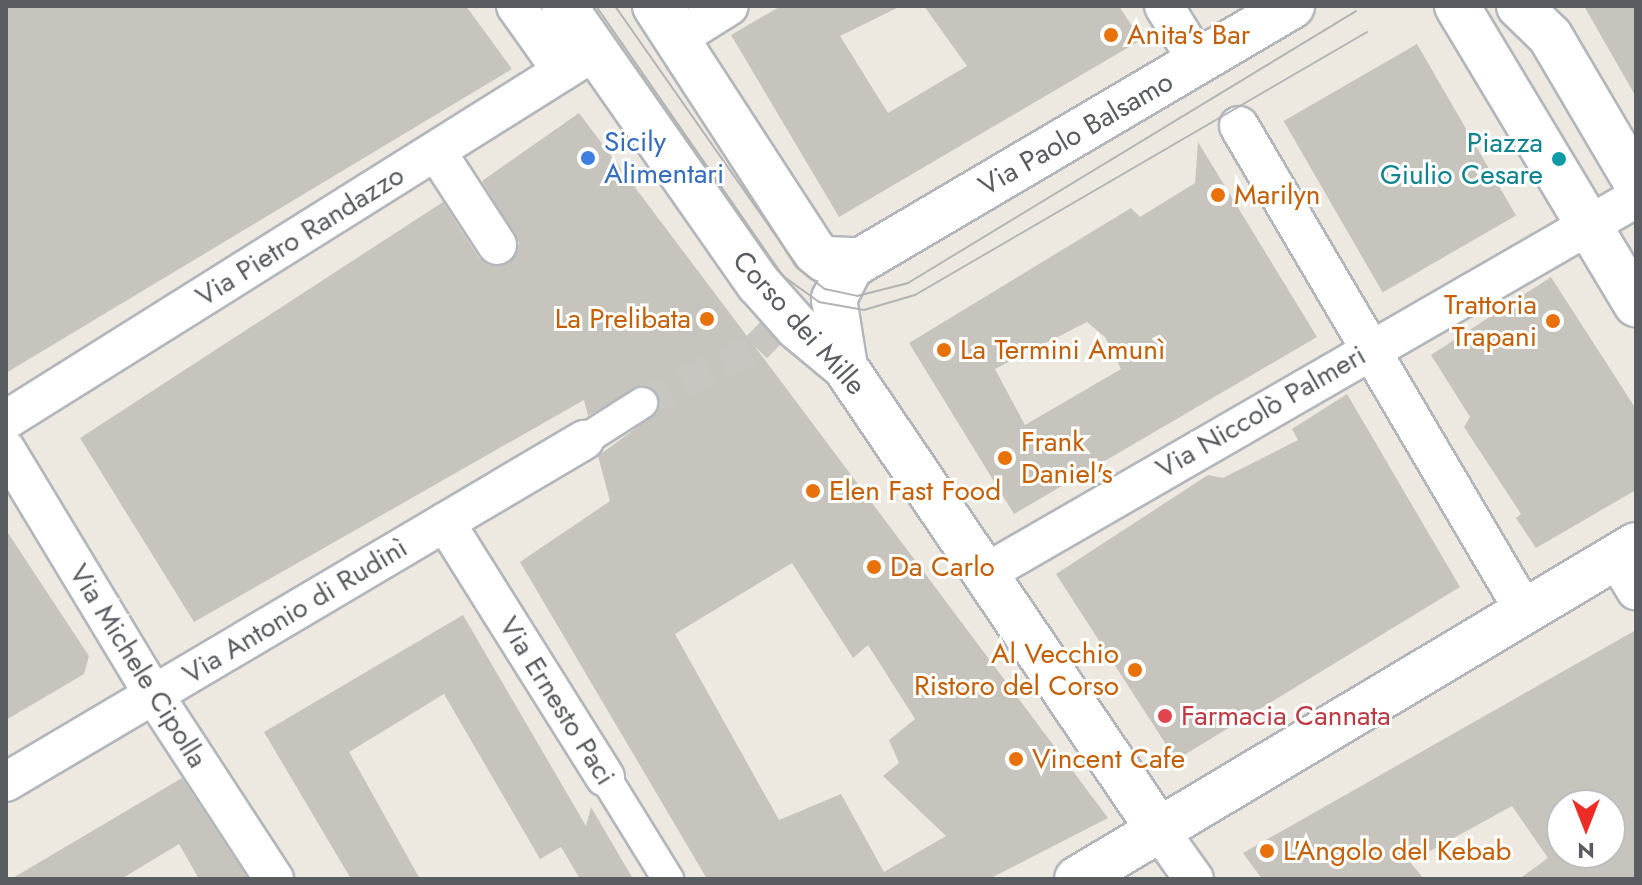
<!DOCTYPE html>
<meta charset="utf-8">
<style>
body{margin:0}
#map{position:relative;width:1642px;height:885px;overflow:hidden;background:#ede9e0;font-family:Jost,sans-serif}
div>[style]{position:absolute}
.building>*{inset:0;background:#c7c4bd;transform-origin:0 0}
.pedestrian-tunnel>*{height:30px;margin-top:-15px;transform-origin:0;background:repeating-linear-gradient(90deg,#c8c6c0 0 30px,transparent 0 45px)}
.roads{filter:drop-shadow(2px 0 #b3b7bc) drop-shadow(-2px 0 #b3b7bc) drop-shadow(0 2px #b3b7bc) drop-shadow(0 -2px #b3b7bc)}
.pedestrian>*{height:30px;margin:-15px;padding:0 15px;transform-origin:15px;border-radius:15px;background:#fff}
.minor>*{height:38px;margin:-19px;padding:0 19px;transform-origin:19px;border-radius:19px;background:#fff}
.tertiary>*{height:44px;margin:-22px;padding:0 22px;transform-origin:22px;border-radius:22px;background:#fff}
.tram>*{height:2px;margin:-1px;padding:0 1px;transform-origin:1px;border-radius:1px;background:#b2b3b3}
.dots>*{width:22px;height:22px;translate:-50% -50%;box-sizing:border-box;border:4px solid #fff;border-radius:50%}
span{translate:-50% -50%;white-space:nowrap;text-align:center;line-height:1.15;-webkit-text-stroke:6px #fff;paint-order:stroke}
.food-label{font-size:28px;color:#c56008}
.left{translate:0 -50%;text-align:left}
.right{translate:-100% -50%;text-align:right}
.street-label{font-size:28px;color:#595d62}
.shop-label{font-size:28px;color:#366cbe}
.culture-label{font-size:28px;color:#0d838f}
.health-label{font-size:28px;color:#be3a42}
.frame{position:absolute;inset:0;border:8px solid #595d62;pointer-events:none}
.north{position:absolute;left:1546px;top:789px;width:80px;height:80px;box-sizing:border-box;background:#fff;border:2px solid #bdbec0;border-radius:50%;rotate:180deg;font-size:22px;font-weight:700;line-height:32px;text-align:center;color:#595d62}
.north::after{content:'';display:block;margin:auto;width:28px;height:36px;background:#ed2c25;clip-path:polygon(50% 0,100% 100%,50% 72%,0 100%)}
</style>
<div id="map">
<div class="building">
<i style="clip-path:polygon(6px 6px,466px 6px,512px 69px,6px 373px)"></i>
<i style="clip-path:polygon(781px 6px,901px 6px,840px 36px,888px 113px,967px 66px,924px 6px,1119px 6px,1141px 40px,839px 217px,731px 35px)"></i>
<i style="clip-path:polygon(1584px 6px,1636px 6px,1636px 97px)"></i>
<i style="left:1417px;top:44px;width:198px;height:154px;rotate:60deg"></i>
<i style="clip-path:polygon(evenodd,579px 113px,756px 348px,1108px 818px,989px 879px,707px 879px,520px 562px,610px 501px,598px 456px,658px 412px,658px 394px,642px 385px,588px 416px,584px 400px,194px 622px,80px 438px,443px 202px,479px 258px,488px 265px,508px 264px,519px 243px,482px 181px,579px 113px,792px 563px,853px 658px,868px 645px,915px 719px,889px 740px,899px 763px,883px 776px,946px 836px,884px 872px,841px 794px,779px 820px,675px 634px,792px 563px)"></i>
<i style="clip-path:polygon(evenodd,1198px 142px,1317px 337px,1014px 514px,909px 343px,1131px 208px,1140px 217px,1195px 183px,1198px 142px,1087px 322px,1105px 337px,1121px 369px,1025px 425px,995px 369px,1087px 322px)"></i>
<i style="clip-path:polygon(1551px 277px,1636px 409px,1636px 490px,1536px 548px,1516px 518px,1521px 514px,1464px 427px,1470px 417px,1431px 355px)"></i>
<i style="clip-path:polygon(1347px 394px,1460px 587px,1176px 760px,1056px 574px,1208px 475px,1223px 478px,1298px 440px,1292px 429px)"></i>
<i style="clip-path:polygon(6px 530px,89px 656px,84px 674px,6px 720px)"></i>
<i style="clip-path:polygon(463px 615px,586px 826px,591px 807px,633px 879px,580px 879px,561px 847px,540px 859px,444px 694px,349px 752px,420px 879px,351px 879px,264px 732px)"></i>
<i style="clip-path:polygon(evenodd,1636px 630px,1636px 879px,1519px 879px,1548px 858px,1512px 806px,1410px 862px,1424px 879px,1262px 879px,1243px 853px,1636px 630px,1562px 805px,1610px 805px,1610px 853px,1562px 853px,1562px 805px)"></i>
<i style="clip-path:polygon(182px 778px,248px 879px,199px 879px,179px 844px,121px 879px,11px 879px)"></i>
</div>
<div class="pedestrian-tunnel">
<i style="left:642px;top:403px;width:127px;rotate:-25.8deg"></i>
<i style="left:756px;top:348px;width:45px;rotate:-45.9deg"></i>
</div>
<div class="roads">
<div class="pedestrian">
<i style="left:584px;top:440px;width:69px;rotate:-32.5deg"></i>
<i style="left:605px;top:777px;width:120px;rotate:58.3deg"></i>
</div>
<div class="minor">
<i style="left:516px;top:6px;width:80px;rotate:54.7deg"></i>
<i style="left:1164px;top:6px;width:66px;rotate:58.7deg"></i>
<i style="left:669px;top:9px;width:31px;rotate:77deg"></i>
<i style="left:676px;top:39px;width:62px;rotate:-31.9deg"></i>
<i style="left:1239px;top:126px;width:564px;rotate:59.52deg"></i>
<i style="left:436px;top:151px;width:112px;rotate:57deg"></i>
<i style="left:6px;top:420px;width:693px;rotate:-32.08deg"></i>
<i style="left:6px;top:450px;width:286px;rotate:58.9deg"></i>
<i style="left:154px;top:695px;width:220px;rotate:56.9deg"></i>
<i style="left:445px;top:522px;width:301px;rotate:57.9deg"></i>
<i style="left:1616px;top:557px;width:39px;rotate:59deg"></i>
<i style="left:986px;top:573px;width:750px;rotate:-29.98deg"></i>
<i style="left:6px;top:782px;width:672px;rotate:-30.61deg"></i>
<i style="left:1159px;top:830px;width:60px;rotate:54.5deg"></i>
</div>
<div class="tertiary">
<i style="left:564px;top:6px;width:340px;rotate:55deg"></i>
<i style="left:759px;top:284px;width:57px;rotate:48.5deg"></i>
<i style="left:797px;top:327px;width:62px;rotate:39.8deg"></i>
<i style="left:845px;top:367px;width:559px;rotate:55.86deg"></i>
<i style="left:655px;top:6px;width:292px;rotate:57deg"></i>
<i style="left:814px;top:251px;width:13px;rotate:39deg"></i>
<i style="left:824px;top:259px;width:35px;rotate:2deg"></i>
<i style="left:1457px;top:6px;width:348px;rotate:59deg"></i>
<i style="left:1519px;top:6px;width:43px;rotate:44.1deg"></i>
<i style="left:1550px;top:36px;width:169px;rotate:59.5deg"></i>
<i style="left:845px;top:367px;width:69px;rotate:-99.2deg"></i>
<i style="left:834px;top:299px;width:37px;rotate:-63deg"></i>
<i style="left:851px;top:266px;width:512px;rotate:-30.52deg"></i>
<i style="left:1077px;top:879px;width:651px;rotate:-30.86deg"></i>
</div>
</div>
<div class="tram">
<i style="left:596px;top:6px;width:328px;rotate:55.3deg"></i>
<i style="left:783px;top:276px;width:44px;rotate:35.8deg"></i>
<i style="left:819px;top:302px;width:46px;rotate:10.1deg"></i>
<i style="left:864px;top:310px;width:53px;rotate:-16.4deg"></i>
<i style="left:915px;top:295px;width:523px;rotate:-30.19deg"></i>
<i style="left:615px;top:6px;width:321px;rotate:55deg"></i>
<i style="left:799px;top:269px;width:33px;rotate:38deg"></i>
<i style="left:825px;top:289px;width:33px;rotate:12deg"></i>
<i style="left:857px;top:296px;width:53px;rotate:-14.3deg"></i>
<i style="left:908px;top:283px;width:524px;rotate:-31.26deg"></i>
</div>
<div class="dots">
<i style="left:1111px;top:35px;background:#e8710a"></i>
<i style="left:588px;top:158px;background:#3f7fe0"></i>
<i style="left:1559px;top:159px;background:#0f9aa8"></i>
<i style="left:1218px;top:195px;background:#e8710a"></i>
<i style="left:707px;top:319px;background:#e8710a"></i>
<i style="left:1553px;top:321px;background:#e8710a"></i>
<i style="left:944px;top:350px;background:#e8710a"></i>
<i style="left:1005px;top:458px;background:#e8710a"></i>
<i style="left:813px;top:491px;background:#e8710a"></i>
<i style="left:874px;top:567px;background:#e8710a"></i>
<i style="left:1135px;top:670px;background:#e8710a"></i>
<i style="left:1165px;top:716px;background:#e0444e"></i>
<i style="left:1016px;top:759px;background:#e8710a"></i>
<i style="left:1267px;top:851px;background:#e8710a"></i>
</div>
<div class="food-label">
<span class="left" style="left:1127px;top:35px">Anita's Bar</span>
<span class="left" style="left:1234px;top:195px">Marilyn</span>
<span class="right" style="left:1537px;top:321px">Trattoria<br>Trapani</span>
<span class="right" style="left:691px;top:319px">La Prelibata</span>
<span class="left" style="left:960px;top:350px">La Termini Amunì</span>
<span class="left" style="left:1021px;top:458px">Frank<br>Daniel's</span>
<span class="left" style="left:829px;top:491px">Elen Fast Food</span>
<span class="left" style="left:890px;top:567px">Da Carlo</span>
<span class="right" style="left:1119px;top:670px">Al Vecchio<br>Ristoro del Corso</span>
<span class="left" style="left:1032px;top:759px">Vincent Cafe</span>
<span class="left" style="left:1283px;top:851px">L'Angolo del Kebab</span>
</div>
<div class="street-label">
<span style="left:1076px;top:134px;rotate:-30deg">Via Paolo Balsamo</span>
<span style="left:300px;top:236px;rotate:-32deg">Via Pietro Randazzo</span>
<span style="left:799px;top:323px;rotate:48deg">Corso dei Mille</span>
<span style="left:1261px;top:412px;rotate:-30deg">Via Niccolò Palmeri</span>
<span style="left:295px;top:611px;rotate:-31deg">Via Antonio di Rudinì</span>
<span style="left:138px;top:666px;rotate:58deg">Via Michele Cipolla</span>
<span style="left:557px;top:701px;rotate:58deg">Via Ernesto Paci</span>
</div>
<div class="shop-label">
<span class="left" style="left:604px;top:158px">Sicily<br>Alimentari</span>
</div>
<div class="culture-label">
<span class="right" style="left:1543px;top:159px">Piazza<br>Giulio Cesare</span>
</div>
<div class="health-label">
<span class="left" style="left:1181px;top:716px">Farmacia Cannata</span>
</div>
<div class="frame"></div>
<div class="north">N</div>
</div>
